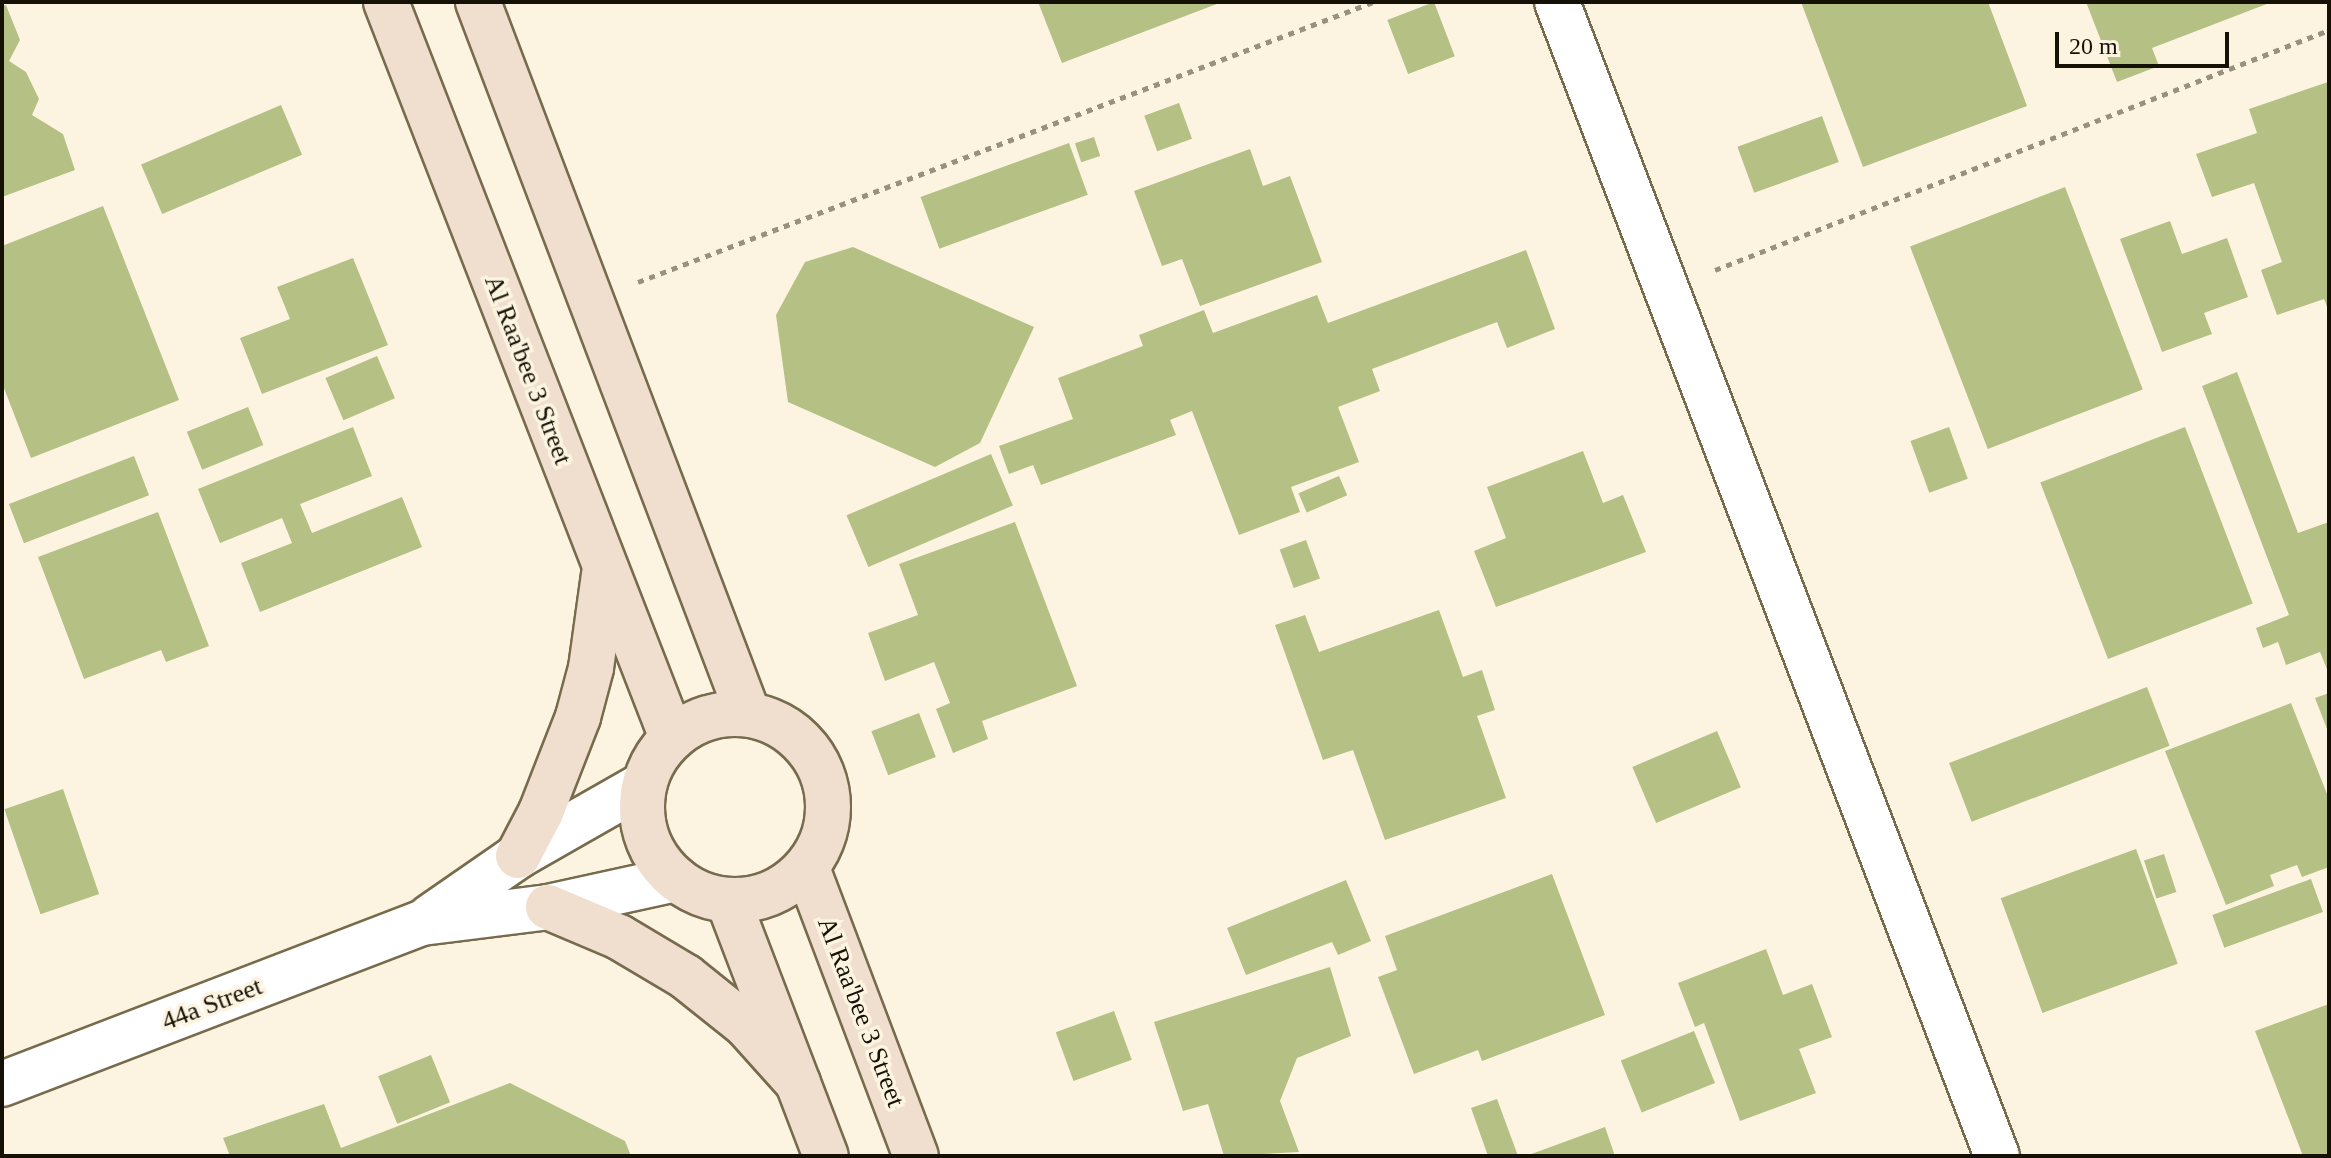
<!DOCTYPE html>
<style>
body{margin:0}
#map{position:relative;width:2331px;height:1158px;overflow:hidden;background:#fcf4e0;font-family:Georgia,serif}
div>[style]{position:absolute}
.building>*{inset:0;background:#b4c084;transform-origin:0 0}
.path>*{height:5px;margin-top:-2.5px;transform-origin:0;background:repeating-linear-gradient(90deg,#989181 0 6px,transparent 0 12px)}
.roads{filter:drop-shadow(2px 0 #776b4d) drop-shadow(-2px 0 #776b4d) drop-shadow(0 2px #776b4d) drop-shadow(0 -2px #776b4d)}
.street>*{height:44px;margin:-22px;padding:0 22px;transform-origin:22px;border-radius:22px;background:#fff}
.secondary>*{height:44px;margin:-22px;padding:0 22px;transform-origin:22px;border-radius:22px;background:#f0decf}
.secondary>.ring{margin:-22px;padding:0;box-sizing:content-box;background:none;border:44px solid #f0decf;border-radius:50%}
span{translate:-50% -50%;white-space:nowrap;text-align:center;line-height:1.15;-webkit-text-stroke:7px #fcf4e0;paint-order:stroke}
.street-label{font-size:26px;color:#161106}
.frame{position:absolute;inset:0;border:4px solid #161106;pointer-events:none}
.scale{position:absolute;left:2055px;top:32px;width:174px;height:36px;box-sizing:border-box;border:4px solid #161106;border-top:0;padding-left:10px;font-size:24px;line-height:28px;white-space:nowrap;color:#161106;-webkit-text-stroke:6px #fcf4e0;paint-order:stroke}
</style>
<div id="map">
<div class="building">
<i style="clip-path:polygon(1038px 2px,1222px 2px,1062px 63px)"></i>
<i style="left:1434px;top:2px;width:58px;height:50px;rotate:69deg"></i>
<i style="clip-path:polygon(1801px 2px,1988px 2px,2027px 106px,1863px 167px)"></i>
<i style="clip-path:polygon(2086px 2px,2272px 2px,2152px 48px,2159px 66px,2117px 82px)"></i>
<i style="clip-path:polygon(6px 5px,20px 40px,9px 61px,26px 72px,39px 99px,32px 115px,63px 134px,75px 170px,2px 197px,2px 6px)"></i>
<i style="clip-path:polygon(2328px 82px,2329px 312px,2324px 299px,2277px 315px,2261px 270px,2282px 262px,2254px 183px,2212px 197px,2196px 154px,2257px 133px,2249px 109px)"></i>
<i style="left:1179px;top:103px;width:38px;height:37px;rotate:70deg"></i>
<i style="left:281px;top:105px;width:54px;height:152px;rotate:67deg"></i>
<i style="left:1822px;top:116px;width:49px;height:90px;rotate:70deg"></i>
<i style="left:1094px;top:137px;width:20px;height:20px;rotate:72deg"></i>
<i style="left:1069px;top:143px;width:55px;height:158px;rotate:70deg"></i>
<i style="clip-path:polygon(1250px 149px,1263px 186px,1290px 176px,1322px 262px,1200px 306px,1182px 259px,1162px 266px,1134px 191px)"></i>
<i style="left:2065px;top:187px;width:217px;height:166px;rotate:69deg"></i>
<i style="clip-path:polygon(103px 206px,179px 400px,31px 458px,2px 383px,2px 246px)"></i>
<i style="clip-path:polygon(2170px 221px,2182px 254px,2227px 238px,2248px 297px,2204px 313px,2212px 334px,2162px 352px,2120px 239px)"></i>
<i style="clip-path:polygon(853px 247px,1034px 327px,980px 443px,935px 467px,788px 402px,776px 315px,805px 262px)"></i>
<i style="clip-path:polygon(1526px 250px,1555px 329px,1507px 348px,1497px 322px,1372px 369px,1380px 391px,1338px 407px,1359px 462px,1291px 487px,1300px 512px,1239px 535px,1192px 411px,1170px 420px,1176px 435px,1041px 485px,1033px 465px,1009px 474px,999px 446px,1073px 419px,1058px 378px,1143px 346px,1139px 335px,1204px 310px,1213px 333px,1317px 295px,1328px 323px)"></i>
<i style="clip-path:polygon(353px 258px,388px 345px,262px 394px,240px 338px,290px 319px,277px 287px)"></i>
<i style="left:377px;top:356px;width:46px;height:56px;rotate:67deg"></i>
<i style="clip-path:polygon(2237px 372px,2298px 533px,2329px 522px,2329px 674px,2320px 652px,2286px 665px,2278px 642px,2263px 648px,2256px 628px,2289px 615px,2202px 386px)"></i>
<i style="left:248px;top:407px;width:41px;height:66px;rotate:68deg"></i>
<i style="clip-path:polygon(353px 427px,372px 476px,300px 504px,312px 533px,402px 497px,422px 547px,260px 612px,241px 563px,292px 543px,282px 518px,220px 543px,198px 489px)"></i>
<i style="left:1949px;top:427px;width:55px;height:41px;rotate:70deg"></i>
<i style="left:2185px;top:427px;width:189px;height:155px;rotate:69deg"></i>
<i style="clip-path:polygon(1583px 451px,1603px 503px,1623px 495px,1646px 552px,1496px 607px,1474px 551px,1506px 538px,1487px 487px)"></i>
<i style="left:991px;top:454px;width:56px;height:157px;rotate:67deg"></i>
<i style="left:134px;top:456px;width:42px;height:134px;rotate:69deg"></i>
<i style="left:1339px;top:476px;width:21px;height:44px;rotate:67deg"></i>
<i style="clip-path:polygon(158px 512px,209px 646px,166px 662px,161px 650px,84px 679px,38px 557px)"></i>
<i style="clip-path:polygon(1015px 522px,1077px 686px,982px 721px,988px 739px,953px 753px,936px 709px,950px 703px,934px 662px,885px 681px,868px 633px,918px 615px,899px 564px)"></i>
<i style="left:1306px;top:540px;width:41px;height:28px;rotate:70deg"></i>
<i style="clip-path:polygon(1439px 610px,1463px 677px,1482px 670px,1495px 710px,1477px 716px,1506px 798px,1385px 840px,1353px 750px,1323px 760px,1275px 625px,1305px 615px,1319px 652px)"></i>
<i style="left:2147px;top:687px;width:63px;height:212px;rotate:69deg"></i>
<i style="clip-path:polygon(2329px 693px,2329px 734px,2315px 698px)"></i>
<i style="clip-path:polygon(2291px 703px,2329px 799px,2329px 867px,2302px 877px,2297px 865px,2270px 875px,2274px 886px,2226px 905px,2165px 751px)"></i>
<i style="left:919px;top:713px;width:47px;height:51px;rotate:69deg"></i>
<i style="left:1717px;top:731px;width:61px;height:92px;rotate:67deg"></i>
<i style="left:63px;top:789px;width:111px;height:62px;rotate:71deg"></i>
<i style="left:2136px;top:849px;width:122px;height:144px;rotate:70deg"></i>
<i style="left:2164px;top:854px;width:40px;height:21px;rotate:72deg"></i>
<i style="clip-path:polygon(1552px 874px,1605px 1015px,1482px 1061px,1478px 1050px,1414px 1074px,1378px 977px,1397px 970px,1385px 936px)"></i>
<i style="left:2311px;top:879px;width:35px;height:105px;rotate:70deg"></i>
<i style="clip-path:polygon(1346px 880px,1371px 941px,1338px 955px,1332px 942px,1246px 975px,1227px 928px)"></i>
<i style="clip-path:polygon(1766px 949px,1783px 995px,1812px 984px,1832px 1037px,1799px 1049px,1816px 1093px,1740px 1121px,1704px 1023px,1695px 1027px,1678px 983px)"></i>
<i style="clip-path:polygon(1330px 967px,1351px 1036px,1297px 1058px,1280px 1101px,1299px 1152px,1224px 1156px,1208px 1104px,1183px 1111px,1154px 1022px)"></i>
<i style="clip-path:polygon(2329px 1004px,2329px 1156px,2303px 1156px,2255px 1031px)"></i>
<i style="left:1114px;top:1011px;width:52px;height:62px;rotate:70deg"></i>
<i style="left:1694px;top:1031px;width:56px;height:79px;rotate:68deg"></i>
<i style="left:431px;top:1055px;width:51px;height:57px;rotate:68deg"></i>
<i style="clip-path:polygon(510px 1083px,625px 1141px,631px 1156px,230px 1156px,223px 1138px,324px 1104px,341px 1148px)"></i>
<i style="clip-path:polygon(1497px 1099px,1518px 1156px,1488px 1156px,1471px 1108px)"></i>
<i style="clip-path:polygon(1605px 1127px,1615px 1156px,1526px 1156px)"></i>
</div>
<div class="path">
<i style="left:1715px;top:270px;width:659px;rotate:-21.35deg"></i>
<i style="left:638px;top:282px;width:787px;rotate:-20.85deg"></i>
</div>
<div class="roads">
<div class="street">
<i style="left:1557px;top:2px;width:1235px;rotate:69.13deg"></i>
<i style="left:430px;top:917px;width:107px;rotate:-34.7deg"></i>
<i style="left:518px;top:856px;width:145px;rotate:-29.7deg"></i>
<i style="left:2px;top:1084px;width:450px;rotate:-21deg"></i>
<i style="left:422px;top:923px;width:127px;rotate:-7.2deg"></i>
<i style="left:548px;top:907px;width:131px;rotate:-12.3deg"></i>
</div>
<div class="secondary">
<i style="left:386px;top:2px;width:790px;rotate:68.76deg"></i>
<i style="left:478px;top:2px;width:761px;rotate:69.23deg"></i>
<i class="ring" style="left:642px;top:714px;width:142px;height:142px"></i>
<i style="left:518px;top:856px;width:50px;rotate:-62.4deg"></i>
<i style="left:541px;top:812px;width:102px;rotate:-68.7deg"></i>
<i style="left:578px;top:717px;width:51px;rotate:-75.1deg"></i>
<i style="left:591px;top:668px;width:95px;rotate:-82.1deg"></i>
<i style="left:807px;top:868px;width:308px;rotate:69.3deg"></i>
<i style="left:728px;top:900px;width:274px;rotate:69.1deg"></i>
<i style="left:548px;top:907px;width:77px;rotate:22.9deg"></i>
<i style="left:619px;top:937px;width:78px;rotate:30.8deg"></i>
<i style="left:686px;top:977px;width:77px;rotate:38.7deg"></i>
<i style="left:746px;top:1025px;width:78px;rotate:48.1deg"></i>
</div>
</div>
<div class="street-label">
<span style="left:528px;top:370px;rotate:69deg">Al Raa'bee 3 Street</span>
<span style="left:212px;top:1004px;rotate:-21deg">44a Street</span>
<span style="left:861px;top:1012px;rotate:69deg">Al Raa'bee 3 Street</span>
</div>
<div class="frame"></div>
<div class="scale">20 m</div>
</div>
